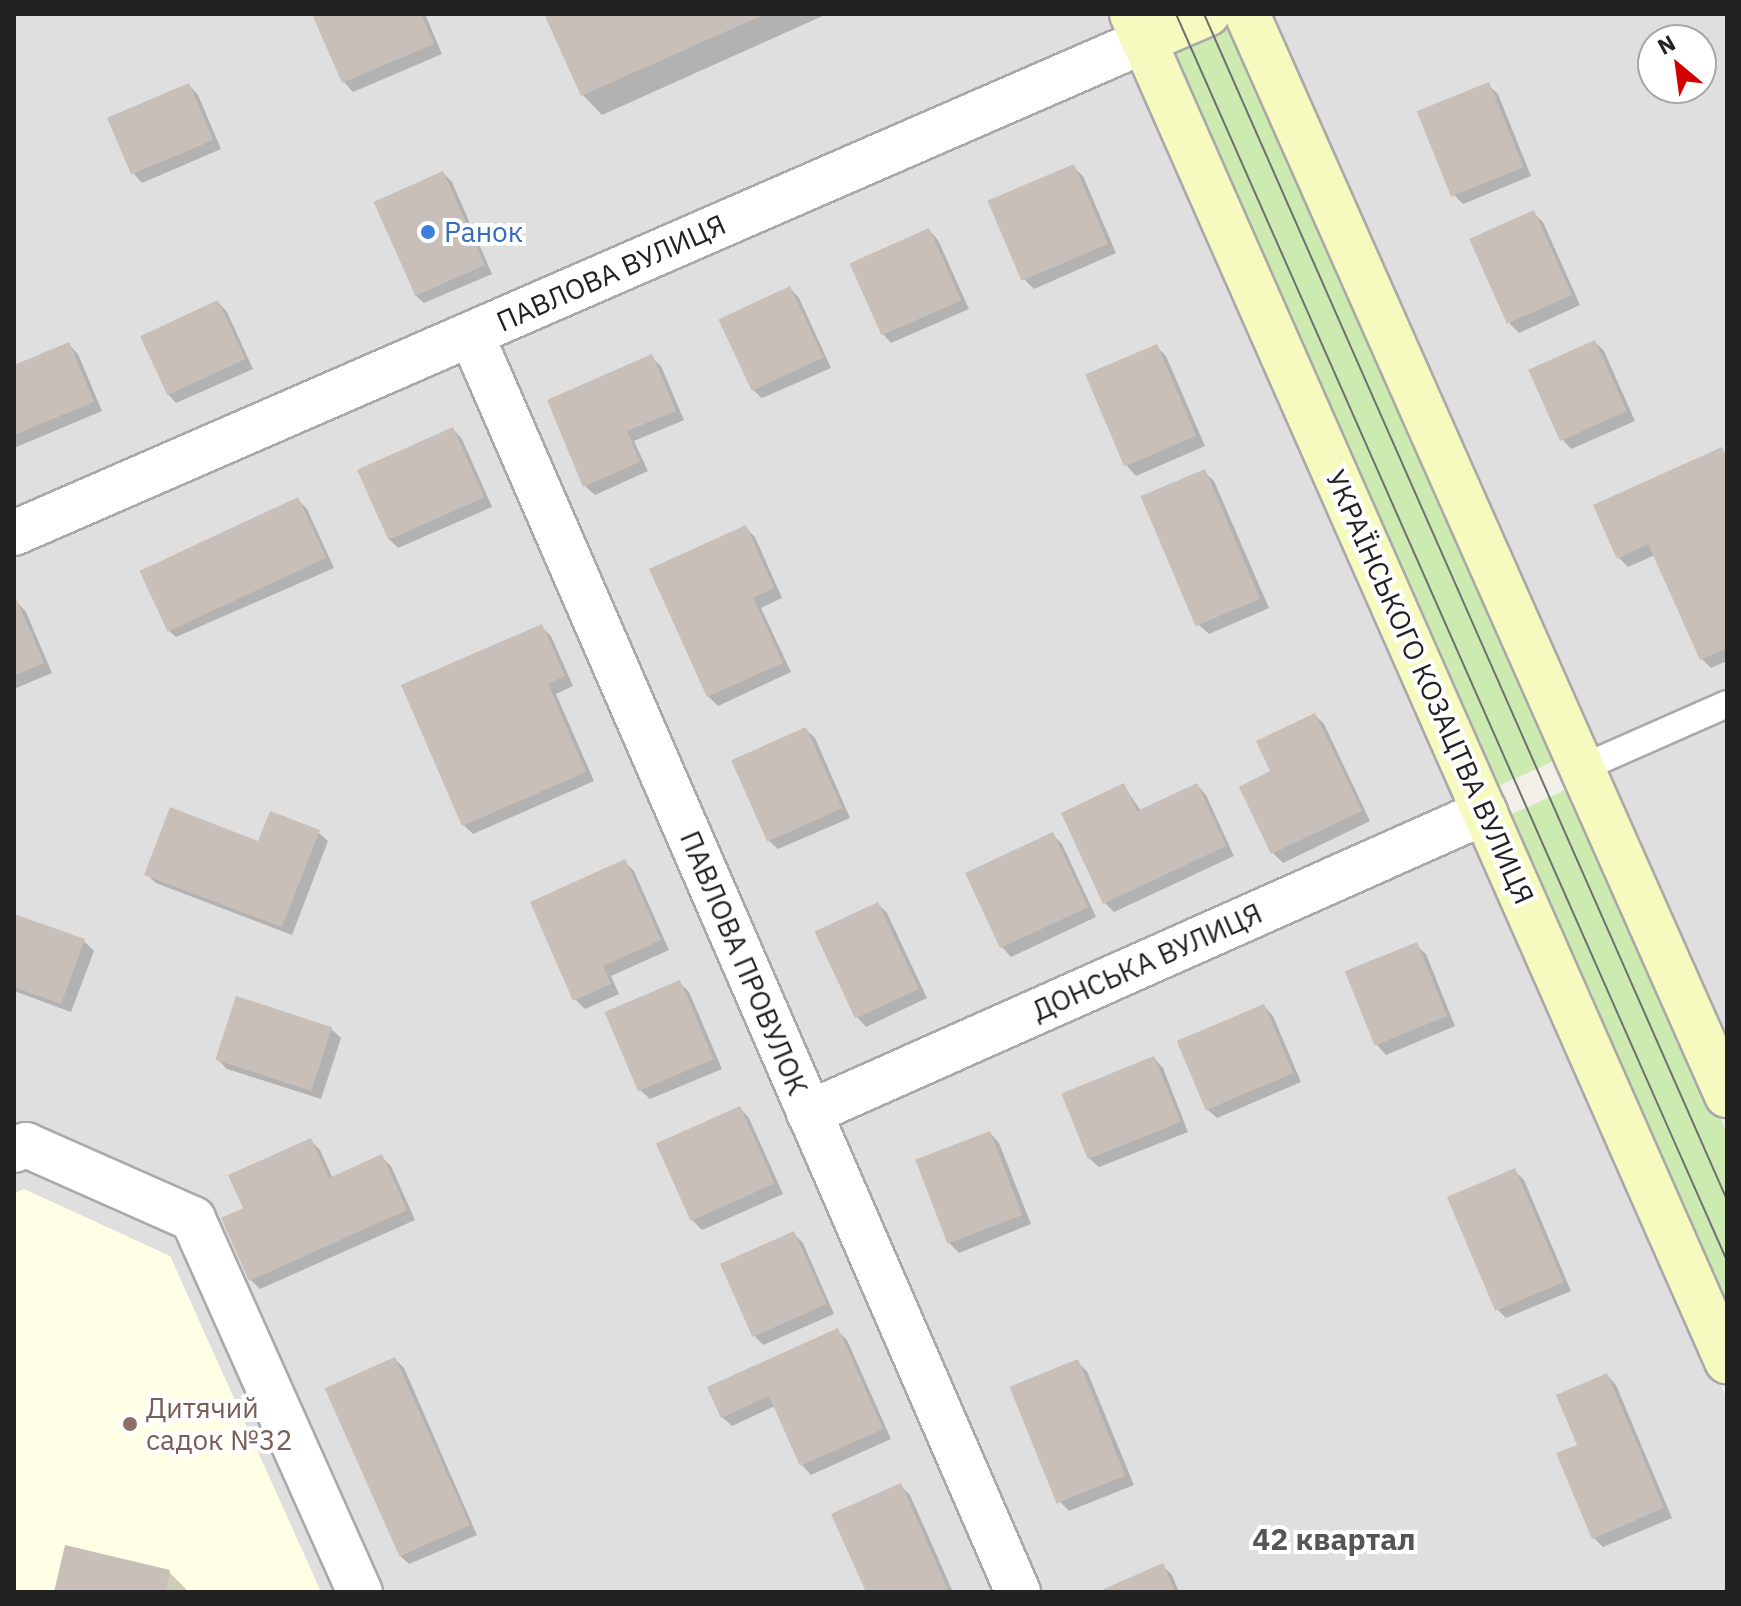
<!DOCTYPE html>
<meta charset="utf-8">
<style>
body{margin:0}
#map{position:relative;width:1741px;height:1606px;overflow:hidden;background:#f2efe9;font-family:"IBM Plex Sans",sans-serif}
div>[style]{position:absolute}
.residential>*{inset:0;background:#e0dfdf}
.education>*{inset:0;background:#ffffe5}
.grass>*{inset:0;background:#cdebb0;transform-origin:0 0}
.shadow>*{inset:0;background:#0003}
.building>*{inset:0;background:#c7bfb8;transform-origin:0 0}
.roads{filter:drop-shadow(2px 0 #a9a9a9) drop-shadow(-2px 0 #a9a9a9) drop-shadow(0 2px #a9a9a9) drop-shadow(0 -2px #a9a9a9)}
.lane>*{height:26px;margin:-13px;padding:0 13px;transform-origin:13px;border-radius:13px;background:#fff}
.street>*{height:44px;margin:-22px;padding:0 22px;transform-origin:22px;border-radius:22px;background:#fff}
.secondary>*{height:44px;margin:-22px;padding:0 22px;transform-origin:22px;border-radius:22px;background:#f7fabf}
.tram>*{height:2px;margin:-1px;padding:0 1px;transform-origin:1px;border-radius:1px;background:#707070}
.dots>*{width:22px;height:22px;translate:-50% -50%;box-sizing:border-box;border:4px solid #fff;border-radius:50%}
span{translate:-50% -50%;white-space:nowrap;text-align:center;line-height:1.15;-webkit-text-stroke:8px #fff;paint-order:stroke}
.shop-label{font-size:28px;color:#366cbe}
.left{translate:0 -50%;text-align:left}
.street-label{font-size:28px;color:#222}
.education-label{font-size:28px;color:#785e54}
.neighbourhood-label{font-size:30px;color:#555;font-weight:700}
.frame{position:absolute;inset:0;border:16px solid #222;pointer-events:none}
.north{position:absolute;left:1637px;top:24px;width:80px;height:80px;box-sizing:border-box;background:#fff;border:2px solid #a7a7a7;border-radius:50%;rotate:331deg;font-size:22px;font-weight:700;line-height:32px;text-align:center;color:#222}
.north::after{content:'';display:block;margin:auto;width:28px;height:36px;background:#d40000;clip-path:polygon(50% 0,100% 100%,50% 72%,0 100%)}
</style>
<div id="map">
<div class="residential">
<i style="clip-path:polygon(14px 14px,1116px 14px,1727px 1400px,1727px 1592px,14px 1592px)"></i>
<i style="clip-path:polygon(evenodd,1265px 14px,1727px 14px,1727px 1057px,1265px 14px,1653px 40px,1701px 40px,1701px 88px,1653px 88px,1653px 40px)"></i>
</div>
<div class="education">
<i style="clip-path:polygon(24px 1189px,170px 1256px,321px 1592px,14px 1592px,14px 1193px)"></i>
</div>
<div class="grass">
<i style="left:1234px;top:18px;width:809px;height:79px;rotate:66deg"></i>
<i style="clip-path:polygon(1574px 786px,1727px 1133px,1727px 1322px,1505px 817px)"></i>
</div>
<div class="shadow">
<i style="clip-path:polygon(319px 14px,425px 14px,442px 54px,353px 92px,344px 82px)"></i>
<i style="clip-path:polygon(546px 14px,827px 14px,602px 115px,583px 95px)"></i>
<i style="clip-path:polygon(189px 85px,198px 95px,221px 149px,142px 183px,133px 173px,110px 118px)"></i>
<i style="clip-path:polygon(1488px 85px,1498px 94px,1531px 176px,1463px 204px,1453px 194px)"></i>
<i style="clip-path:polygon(1073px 167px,1083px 176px,1116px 253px,1034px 289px,1024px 279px)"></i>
<i style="clip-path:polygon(443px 173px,452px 182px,492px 274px,424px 303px,414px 294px)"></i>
<i style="clip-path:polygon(1533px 213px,1543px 222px,1580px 305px,1519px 333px,1510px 324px)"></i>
<i style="clip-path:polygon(929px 230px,938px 240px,969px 309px,891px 343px,882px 333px)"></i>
<i style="clip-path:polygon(790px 288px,799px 298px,831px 368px,762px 398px,752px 389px)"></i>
<i style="clip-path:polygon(218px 302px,227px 312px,253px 369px,176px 403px,167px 393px)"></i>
<i style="clip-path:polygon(1595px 342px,1604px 351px,1635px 421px,1571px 449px,1562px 439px)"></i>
<i style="clip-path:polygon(68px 344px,78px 354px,102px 411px,14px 448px,14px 367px)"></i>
<i style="clip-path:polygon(1157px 347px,1166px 356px,1205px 446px,1136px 476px,1127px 466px)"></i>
<i style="clip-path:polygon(651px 357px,661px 366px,684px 420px,634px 441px,648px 471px,595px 495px,585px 486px)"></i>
<i style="clip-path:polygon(453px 429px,462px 439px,492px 507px,398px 548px,389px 539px)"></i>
<i style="clip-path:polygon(1721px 450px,1727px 455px,1727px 661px,1711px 668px,1702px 659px,1655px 555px,1628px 567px,1619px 558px)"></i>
<i style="clip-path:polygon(1204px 472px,1214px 481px,1269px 608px,1209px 634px,1199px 625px)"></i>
<i style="clip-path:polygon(298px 500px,307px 509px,334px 568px,176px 637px,166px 628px)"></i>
<i style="clip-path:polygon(745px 527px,755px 537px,782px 598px,761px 608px,791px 672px,718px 706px,708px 696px)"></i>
<i style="clip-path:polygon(17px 602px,26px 612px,52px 673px,14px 689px)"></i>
<i style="clip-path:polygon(542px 627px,551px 636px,573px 686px,556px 694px,594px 781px,473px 834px,464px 825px)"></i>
<i style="clip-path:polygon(1315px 715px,1324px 724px,1370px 821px,1283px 863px,1273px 853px,1241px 788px,1272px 772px)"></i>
<i style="clip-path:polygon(805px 729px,815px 738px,850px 818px,778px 849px,768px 840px)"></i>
<i style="clip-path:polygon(1197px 785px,1206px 795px,1234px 856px,1114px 912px,1105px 903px,1124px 786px,1141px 811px)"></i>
<i style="clip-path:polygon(318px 832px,328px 841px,292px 935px,156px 883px,146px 874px)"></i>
<i style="clip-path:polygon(1053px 835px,1062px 844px,1096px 917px,1011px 957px,1002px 947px)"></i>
<i style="clip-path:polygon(625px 862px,634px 871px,669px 950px,611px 976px,619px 994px,585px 1009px,575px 999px)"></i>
<i style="clip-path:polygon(878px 904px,887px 913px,927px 998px,866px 1027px,857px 1017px,817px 932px)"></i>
<i style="clip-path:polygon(14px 916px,84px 941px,94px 951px,71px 1012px,14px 991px)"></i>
<i style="clip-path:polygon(1416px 945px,1426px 954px,1455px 1026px,1386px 1055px,1377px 1045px,1347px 974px)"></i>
<i style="clip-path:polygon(680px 983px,689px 992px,722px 1069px,650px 1099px,640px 1090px)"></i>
<i style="clip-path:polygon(238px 999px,331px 1029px,341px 1038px,321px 1099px,227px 1069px,218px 1060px)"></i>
<i style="clip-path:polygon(1264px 1006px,1273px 1016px,1301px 1082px,1217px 1118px,1207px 1109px)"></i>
<i style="clip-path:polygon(1154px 1058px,1163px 1068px,1188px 1132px,1099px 1167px,1089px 1158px)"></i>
<i style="clip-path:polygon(740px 1108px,749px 1118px,783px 1194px,702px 1230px,692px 1220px)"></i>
<i style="clip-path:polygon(990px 1133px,999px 1143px,1031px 1224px,959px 1253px,949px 1243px,917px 1162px)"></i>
<i style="clip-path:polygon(311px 1141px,320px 1150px,333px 1179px,382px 1157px,391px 1166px,415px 1220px,260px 1289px,251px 1280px)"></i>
<i style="clip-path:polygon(1515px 1171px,1524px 1180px,1571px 1291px,1506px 1318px,1497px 1309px)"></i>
<i style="clip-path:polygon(793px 1233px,803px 1243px,834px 1314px,763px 1345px,754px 1335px)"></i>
<i style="clip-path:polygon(837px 1330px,847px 1340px,891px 1439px,811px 1475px,802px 1465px,775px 1406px,732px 1426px,722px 1417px)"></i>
<i style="clip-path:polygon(395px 1359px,404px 1368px,477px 1535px,409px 1564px,399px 1555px)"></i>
<i style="clip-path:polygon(1077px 1362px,1087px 1371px,1134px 1485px,1069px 1511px,1060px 1502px)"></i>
<i style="clip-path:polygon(1607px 1375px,1616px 1385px,1672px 1518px,1603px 1547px,1594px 1538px,1580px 1446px)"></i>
<i style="clip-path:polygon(901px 1486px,910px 1495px,953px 1592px,868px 1592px)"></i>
<i style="clip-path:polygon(1163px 1566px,1172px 1575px,1179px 1592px,1107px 1592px)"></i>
<i style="clip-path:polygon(169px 1572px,189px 1592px,56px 1592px)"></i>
</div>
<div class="building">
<i style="clip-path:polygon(312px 14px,421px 14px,434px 44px,342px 83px)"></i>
<i style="clip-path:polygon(544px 14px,765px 14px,581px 96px)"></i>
<i style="left:1489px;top:82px;width:92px;height:78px;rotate:68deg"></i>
<i style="left:189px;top:83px;width:62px;height:89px;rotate:67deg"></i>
<i style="left:1074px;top:164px;width:87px;height:94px;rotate:67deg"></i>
<i style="left:443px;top:171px;width:103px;height:76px;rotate:66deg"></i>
<i style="left:1534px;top:210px;width:93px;height:71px;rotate:66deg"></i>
<i style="left:929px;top:228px;width:79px;height:87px;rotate:66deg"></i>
<i style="left:790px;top:286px;width:79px;height:79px;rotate:65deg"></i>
<i style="left:218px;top:300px;width:65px;height:86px;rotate:65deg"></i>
<i style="left:1595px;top:340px;width:78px;height:73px;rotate:66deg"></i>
<i style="clip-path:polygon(69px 342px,94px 402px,14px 435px,14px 365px)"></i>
<i style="left:1157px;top:344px;width:100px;height:78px;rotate:67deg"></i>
<i style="clip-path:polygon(652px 354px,676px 411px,627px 431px,640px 462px,583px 487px,547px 400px)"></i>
<i style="left:453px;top:427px;width:77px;height:105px;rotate:66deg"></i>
<i style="clip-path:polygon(1722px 447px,1727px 459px,1727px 648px,1700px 660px,1648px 544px,1617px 559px,1593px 505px)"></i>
<i style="left:1205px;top:469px;width:141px;height:70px;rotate:67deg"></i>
<i style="left:298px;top:497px;width:67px;height:175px;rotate:65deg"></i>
<i style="clip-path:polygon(746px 525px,774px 588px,753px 598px,783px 663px,707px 697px,649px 569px)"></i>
<i style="clip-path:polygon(17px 600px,44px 663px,14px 676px,14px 601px)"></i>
<i style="clip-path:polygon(542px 624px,565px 676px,548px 684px,586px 772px,462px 826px,401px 685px)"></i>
<i style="clip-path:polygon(1315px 713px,1362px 811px,1271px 854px,1239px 787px,1270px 771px,1256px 741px)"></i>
<i style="left:806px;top:727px;width:89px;height:82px;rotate:66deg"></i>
<i style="clip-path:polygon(1124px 783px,1137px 811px,1197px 783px,1226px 846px,1103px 904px,1061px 813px)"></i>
<i style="clip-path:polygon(170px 807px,258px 841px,270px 811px,320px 830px,282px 927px,144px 875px)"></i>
<i style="left:1053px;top:832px;width:83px;height:97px;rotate:65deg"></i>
<i style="clip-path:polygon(625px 859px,661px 940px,603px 966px,611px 984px,573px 1001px,530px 902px)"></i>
<i style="left:878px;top:902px;width:96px;height:70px;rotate:65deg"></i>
<i style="clip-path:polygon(14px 914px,85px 939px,61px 1004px,14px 987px)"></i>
<i style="left:1417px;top:942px;width:80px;height:78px;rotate:68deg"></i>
<i style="left:680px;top:980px;width:86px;height:82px;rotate:67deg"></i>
<i style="left:236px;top:996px;width:101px;height:67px;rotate:18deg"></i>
<i style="left:1264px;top:1004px;width:75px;height:95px;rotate:67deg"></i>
<i style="left:1154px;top:1056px;width:71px;height:100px;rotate:68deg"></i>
<i style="left:740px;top:1106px;width:85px;height:92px;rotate:66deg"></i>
<i style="left:990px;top:1131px;width:90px;height:80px;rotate:69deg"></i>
<i style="clip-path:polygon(311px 1138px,329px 1178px,382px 1154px,407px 1210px,249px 1281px,221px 1218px,243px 1208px,228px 1175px)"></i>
<i style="left:1515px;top:1168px;width:124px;height:74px;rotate:67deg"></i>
<i style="left:794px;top:1231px;width:80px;height:81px;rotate:66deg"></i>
<i style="clip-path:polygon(838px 1328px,883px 1429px,800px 1466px,769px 1396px,721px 1418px,707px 1387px)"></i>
<i style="left:395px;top:1357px;width:184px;height:77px;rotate:66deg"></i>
<i style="left:1078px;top:1359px;width:126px;height:74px;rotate:68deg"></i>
<i style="clip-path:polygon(1607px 1373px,1664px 1508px,1592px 1539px,1556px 1453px,1577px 1445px,1556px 1395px)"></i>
<i style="clip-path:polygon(901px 1483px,949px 1592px,866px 1592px,831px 1514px)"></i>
<i style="clip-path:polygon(65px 1545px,170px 1570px,165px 1592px,54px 1592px)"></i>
<i style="clip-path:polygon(1163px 1563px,1175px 1592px,1105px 1592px,1104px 1589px)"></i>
</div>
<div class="roads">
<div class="lane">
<i style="left:1582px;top:768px;width:158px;rotate:-23.8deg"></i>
</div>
<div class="street">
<i style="left:471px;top:334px;width:1372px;rotate:66.5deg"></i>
<i style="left:14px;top:533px;width:1232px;rotate:-23.53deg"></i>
<i style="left:809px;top:1113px;width:740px;rotate:-24deg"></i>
<i style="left:14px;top:1150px;width:13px;rotate:-23deg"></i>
<i style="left:26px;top:1145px;width:183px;rotate:23.9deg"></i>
<i style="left:193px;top:1219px;width:409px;rotate:65.9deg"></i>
</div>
<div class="secondary">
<i style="left:1132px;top:14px;width:1473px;rotate:66.17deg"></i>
<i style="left:1247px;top:14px;width:1183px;rotate:66.06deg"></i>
<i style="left:1144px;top:41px;width:69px;rotate:-23.2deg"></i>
</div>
</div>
<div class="tram">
<i style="left:1176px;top:14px;width:1363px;rotate:66.16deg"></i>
<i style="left:1204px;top:14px;width:1296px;rotate:66.2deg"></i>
</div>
<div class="dots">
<i style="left:428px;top:232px;background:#3f7fe0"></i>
<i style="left:130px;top:1424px;background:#8d6e63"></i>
</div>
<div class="shop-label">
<span class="left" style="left:444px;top:232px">Ранок</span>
</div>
<div class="street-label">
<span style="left:611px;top:273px;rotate:-24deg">ПАВЛОВА ВУЛИЦЯ</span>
<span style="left:1430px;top:687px;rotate:66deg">УКРАЇНСЬКОГО КОЗАЦТВА ВУЛИЦЯ</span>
<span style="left:1147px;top:962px;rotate:-24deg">ДОНСЬКА ВУЛИЦЯ</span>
<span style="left:744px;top:963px;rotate:67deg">ПАВЛОВА ПРОВУЛОК</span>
</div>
<div class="education-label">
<span class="left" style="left:146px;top:1424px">Дитячий<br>садок №32</span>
</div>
<div class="neighbourhood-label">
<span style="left:1334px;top:1539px">42 квартал</span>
</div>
<div class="frame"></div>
<div class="north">N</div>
</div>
